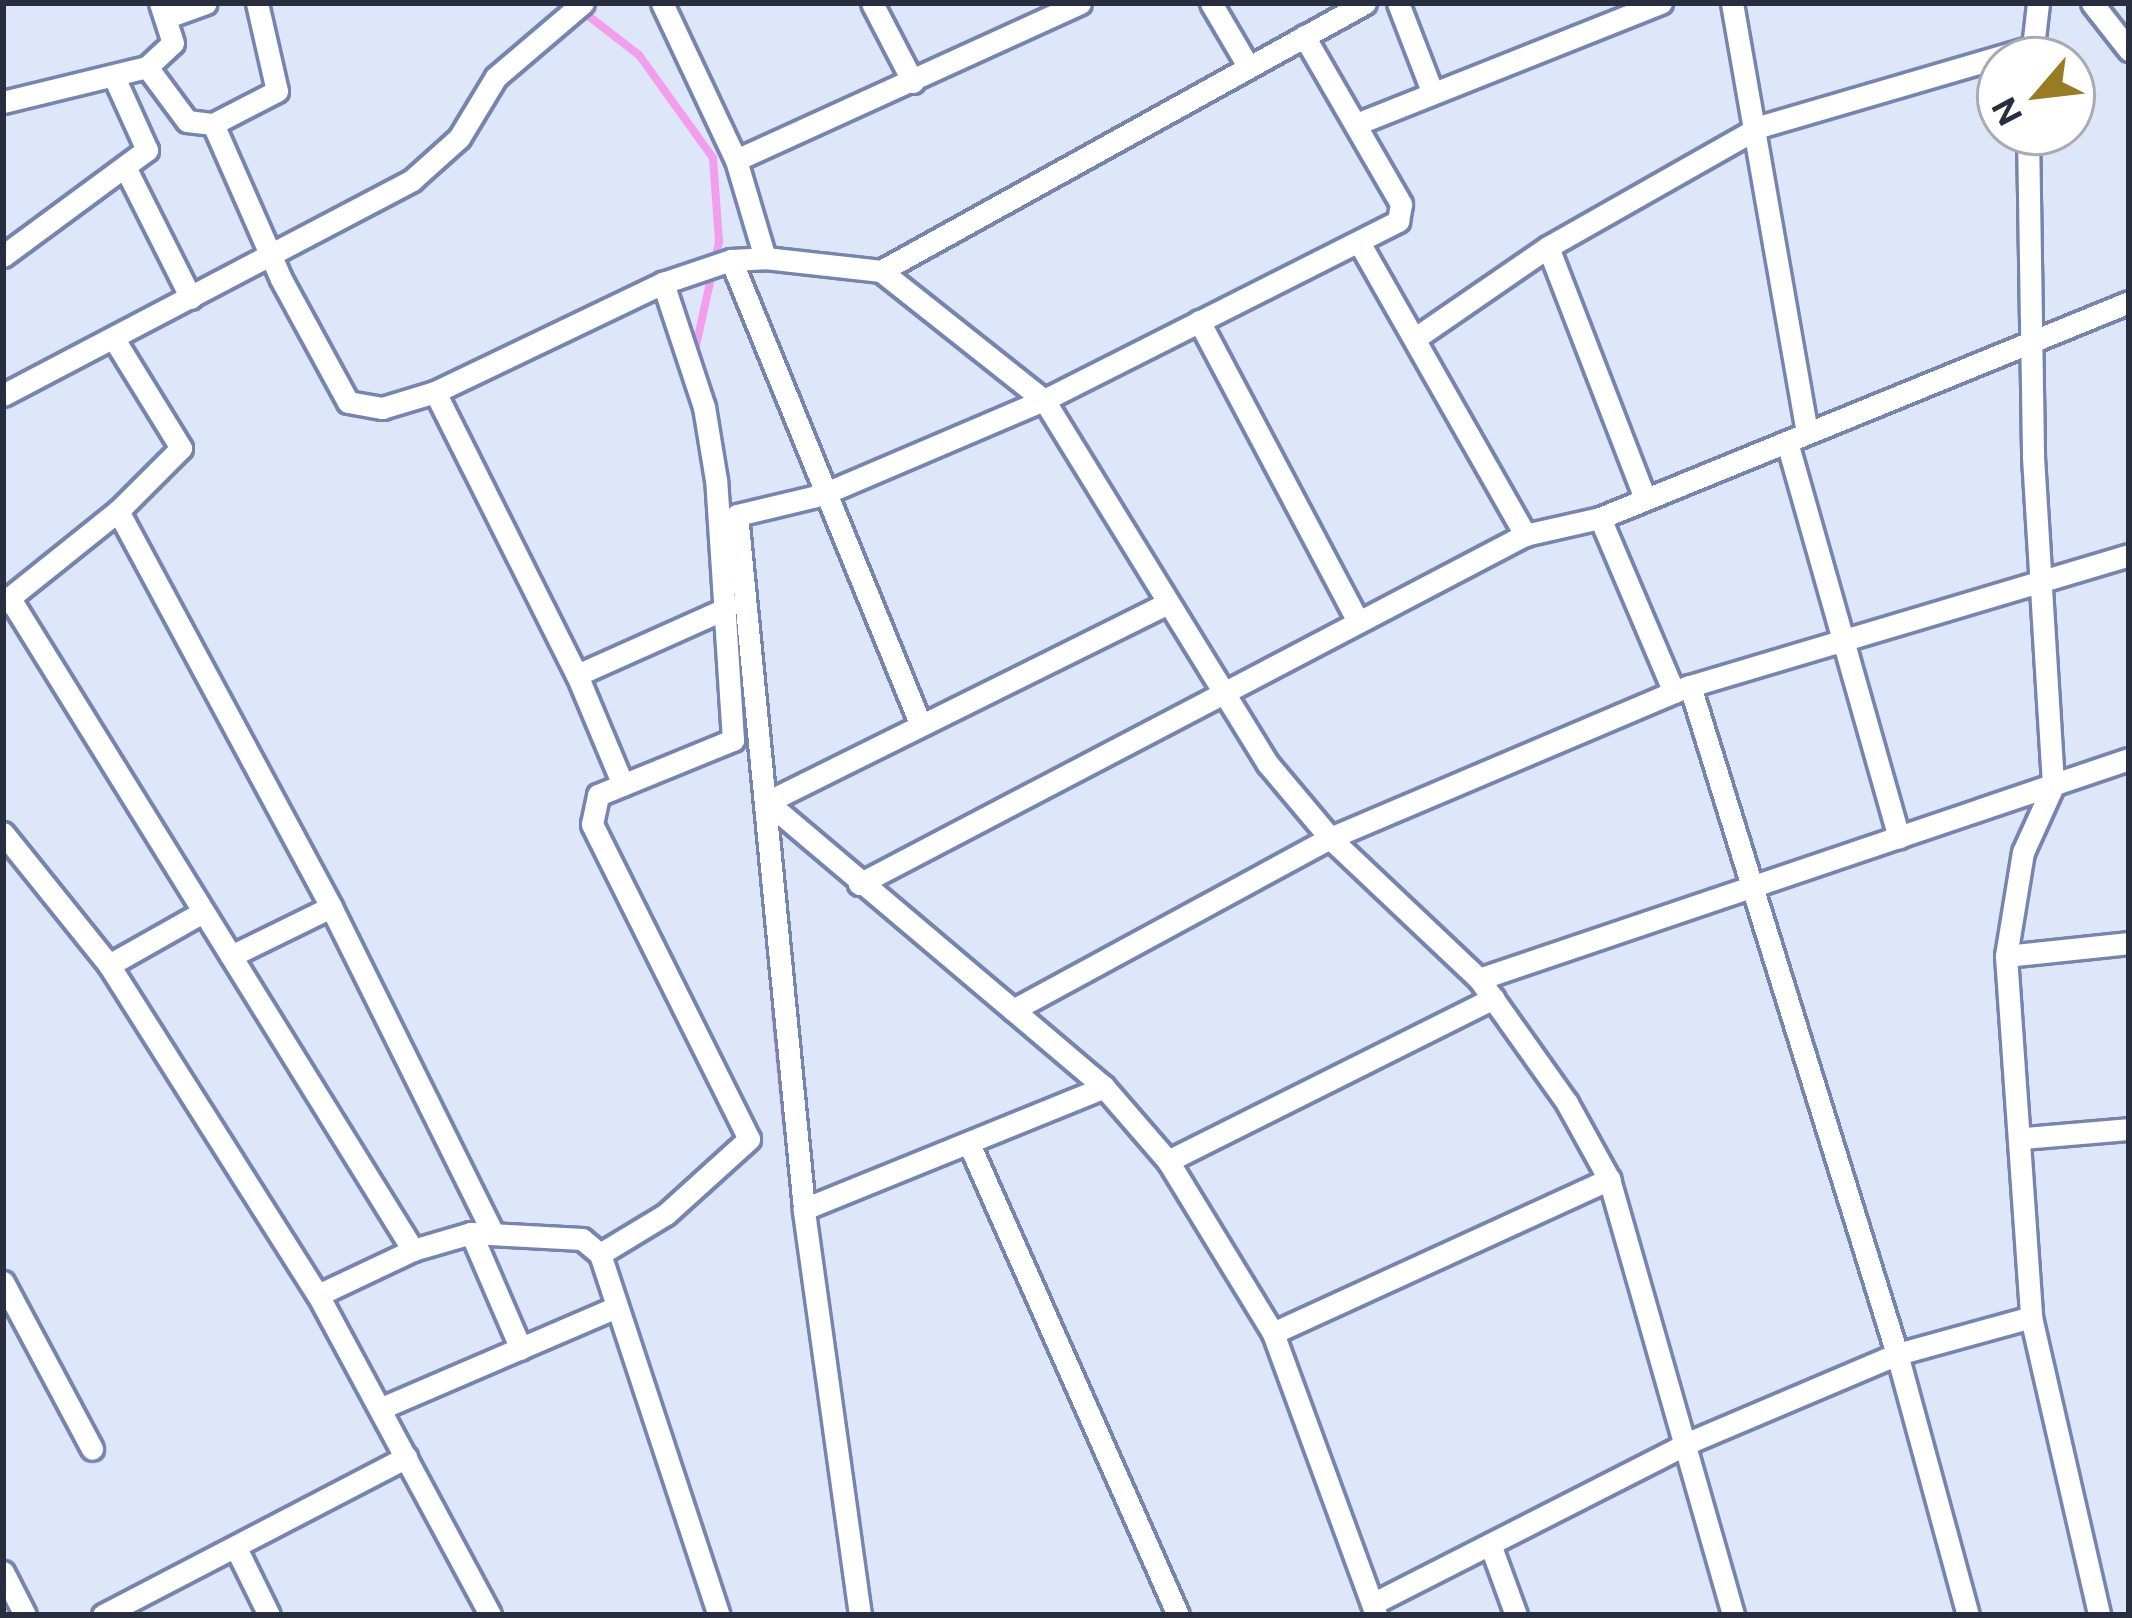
<!DOCTYPE html>
<style>
body{margin:0}
#map{position:relative;width:2132px;height:1618px;overflow:hidden;background:#dee6f9;font-family:"Public Sans",sans-serif}
div>[style]{position:absolute}
.stream>*{height:8px;margin:-4px;padding:0 4px;transform-origin:4px;border-radius:4px;background:#f39eec}
.roads{filter:drop-shadow(3px 0 #7685b0) drop-shadow(-3px 0 #7685b0) drop-shadow(0 3px #7685b0) drop-shadow(0 -3px #7685b0)}
.street>*{height:21px;margin:-10.5px;padding:0 10.5px;transform-origin:10.5px;border-radius:10.5px;background:#fff}
span{translate:-50% -50%;white-space:nowrap;text-align:center;line-height:1.15;-webkit-text-stroke:9px #fff;paint-order:stroke}
.frame{position:absolute;inset:0;border:6px solid #282e40;pointer-events:none}
.north{position:absolute;left:1976px;top:36px;width:120px;height:120px;box-sizing:border-box;background:#fff;border:3px solid #a9abb3;border-radius:50%;rotate:242deg;font-size:33px;font-weight:700;line-height:48px;text-align:center;color:#282e40}
.north::after{content:'';display:block;margin:auto;width:42px;height:54px;background:#987b23;clip-path:polygon(50% 0,100% 100%,50% 72%,0 100%)}
</style>
<div id="map">
<div class="stream">
<i style="left:582px;top:11px;width:72px;rotate:37.7deg"></i>
<i style="left:639px;top:55px;width:127px;rotate:54.3deg"></i>
<i style="left:713px;top:158px;width:84px;rotate:85.9deg"></i>
<i style="left:719px;top:242px;width:116px;rotate:102.5deg"></i>
<i style="left:736px;top:636px;width:63px;rotate:82.6deg"></i>
<i style="left:775px;top:1012px;width:123px;rotate:84.4deg"></i>
</div>
<div class="roads">
<div class="street">
<i style="left:257px;top:3px;width:90px;rotate:77.2deg"></i>
<i style="left:277px;top:91px;width:72px;rotate:152.7deg"></i>
<i style="left:213px;top:124px;width:169px;rotate:66.3deg"></i>
<i style="left:281px;top:279px;width:140px;rotate:61.4deg"></i>
<i style="left:348px;top:402px;width:35px;rotate:10deg"></i>
<i style="left:382px;top:408px;width:55px;rotate:-16.8deg"></i>
<i style="left:435px;top:392px;width:253px;rotate:-25.6deg"></i>
<i style="left:663px;top:283px;width:72px;rotate:-18.7deg"></i>
<i style="left:731px;top:260px;width:34px;rotate:-3deg"></i>
<i style="left:765px;top:258px;width:117px;rotate:6.4deg"></i>
<i style="left:881px;top:271px;width:208px;rotate:38.4deg"></i>
<i style="left:1044px;top:400px;width:427px;rotate:58.4deg"></i>
<i style="left:1268px;top:764px;width:97px;rotate:50deg"></i>
<i style="left:1330px;top:838px;width:205px;rotate:43.4deg"></i>
<i style="left:1479px;top:979px;width:152px;rotate:54.6deg"></i>
<i style="left:1567px;top:1103px;width:87px;rotate:61.1deg"></i>
<i style="left:1609px;top:1179px;width:453px;rotate:74.1deg"></i>
<i style="left:662px;top:3px;width:174px;rotate:64.8deg"></i>
<i style="left:736px;top:160px;width:102px;rotate:73.5deg"></i>
<i style="left:872px;top:3px;width:89px;rotate:62.6deg"></i>
<i style="left:1211px;top:3px;width:73px;rotate:59.6deg"></i>
<i style="left:1398px;top:3px;width:94px;rotate:68.9deg"></i>
<i style="left:1732px;top:3px;width:436px;rotate:80.1deg"></i>
<i style="left:2092px;top:3px;width:60px;rotate:51.8deg"></i>
<i style="left:167px;top:17px;width:41px;rotate:-19.7deg"></i>
<i style="left:2032px;top:56px;width:53px;rotate:-83.5deg"></i>
<i style="left:147px;top:67px;width:67px;rotate:53.5deg"></i>
<i style="left:187px;top:121px;width:26px;rotate:7deg"></i>
<i style="left:3px;top:102px;width:148px;rotate:-13.7deg"></i>
<i style="left:147px;top:67px;width:35px;rotate:-43deg"></i>
<i style="left:173px;top:43px;width:42px;rotate:-108deg"></i>
<i style="left:1359px;top:123px;width:325px;rotate:-21.7deg"></i>
<i style="left:2028px;top:132px;width:325px;rotate:89.1deg"></i>
<i style="left:2033px;top:457px;width:330px;rotate:86.5deg"></i>
<i style="left:2053px;top:786px;width:72px;rotate:114.4deg"></i>
<i style="left:2023px;top:852px;width:105px;rotate:99.3deg"></i>
<i style="left:2006px;top:956px;width:362px;rotate:86deg"></i>
<i style="left:2031px;top:1317px;width:306px;rotate:77.1deg"></i>
<i style="left:736px;top:160px;width:378px;rotate:-24.5deg"></i>
<i style="left:127px;top:171px;width:142px;rotate:63.3deg"></i>
<i style="left:1360px;top:244px;width:335px;rotate:60.4deg"></i>
<i style="left:1548px;top:247px;width:270px;rotate:68.9deg"></i>
<i style="left:3px;top:256px;width:179px;rotate:-36.4deg"></i>
<i style="left:147px;top:150px;width:78px;rotate:-114.3deg"></i>
<i style="left:731px;top:260px;width:499px;rotate:67.8deg"></i>
<i style="left:881px;top:271px;width:553px;rotate:-28.97deg"></i>
<i style="left:1199px;top:321px;width:336px;rotate:62.1deg"></i>
<i style="left:1417px;top:337px;width:159px;rotate:-34.5deg"></i>
<i style="left:1548px;top:247px;width:243px;rotate:-29.6deg"></i>
<i style="left:1759px;top:127px;width:284px;rotate:-16.3deg"></i>
<i style="left:435px;top:392px;width:317px;rotate:63.4deg"></i>
<i style="left:577px;top:675px;width:119px;rotate:67.3deg"></i>
<i style="left:3px;top:395px;width:462px;rotate:-27.7deg"></i>
<i style="left:412px;top:180px;width:63px;rotate:-41.8deg"></i>
<i style="left:459px;top:138px;width:71px;rotate:-58.8deg"></i>
<i style="left:496px;top:77px;width:114px;rotate:-40.4deg"></i>
<i style="left:1787px;top:442px;width:411px;rotate:74.2deg"></i>
<i style="left:118px;top:511px;width:450px;rotate:61.7deg"></i>
<i style="left:331px;top:907px;width:365px;rotate:63.6deg"></i>
<i style="left:1600px;top:518px;width:189px;rotate:67deg"></i>
<i style="left:1674px;top:692px;width:17px;rotate:-21deg"></i>
<i style="left:1690px;top:686px;width:699px;rotate:72.78deg"></i>
<i style="left:1897px;top:1354px;width:270px;rotate:74.8deg"></i>
<i style="left:9px;top:597px;width:768px;rotate:58.26deg"></i>
<i style="left:3px;top:603px;width:147px;rotate:-38.7deg"></i>
<i style="left:118px;top:511px;width:89px;rotate:-45deg"></i>
<i style="left:181px;top:448px;width:128px;rotate:-121.6deg"></i>
<i style="left:577px;top:675px;width:164px;rotate:-24.1deg"></i>
<i style="left:1690px;top:686px;width:458px;rotate:-16.6deg"></i>
<i style="left:767px;top:802px;width:441px;rotate:40.2deg"></i>
<i style="left:1104px;top:1087px;width:98px;rotate:49.1deg"></i>
<i style="left:1168px;top:1161px;width:202px;rotate:58.6deg"></i>
<i style="left:1273px;top:1333px;width:300px;rotate:69.9deg"></i>
<i style="left:767px;top:802px;width:443px;rotate:-26.4deg"></i>
<i style="left:3px;top:833px;width:169px;rotate:51.2deg"></i>
<i style="left:109px;top:965px;width:391px;rotate:57.7deg"></i>
<i style="left:318px;top:1295px;width:363px;rotate:61.7deg"></i>
<i style="left:859px;top:884px;width:752px;rotate:-27.66deg"></i>
<i style="left:1525px;top:535px;width:77px;rotate:-12.8deg"></i>
<i style="left:1600px;top:518px;width:571px;rotate:-22.21deg"></i>
<i style="left:231px;top:956px;width:111px;rotate:-26.1deg"></i>
<i style="left:2006px;top:956px;width:124px;rotate:-6deg"></i>
<i style="left:109px;top:965px;width:106px;rotate:-29.5deg"></i>
<i style="left:1479px;top:979px;width:686px;rotate:-18.7deg"></i>
<i style="left:1013px;top:1010px;width:361px;rotate:-28.5deg"></i>
<i style="left:1330px;top:838px;width:374px;rotate:-23deg"></i>
<i style="left:2024px;top:1138px;width:105px;rotate:-4.9deg"></i>
<i style="left:970px;top:1146px;width:513px;rotate:66.08deg"></i>
<i style="left:1168px;top:1161px;width:364px;rotate:-26.6deg"></i>
<i style="left:804px;top:1209px;width:324px;rotate:-22.1deg"></i>
<i style="left:471px;top:1233px;width:111px;rotate:3.1deg"></i>
<i style="left:582px;top:1239px;width:23px;rotate:40deg"></i>
<i style="left:600px;top:1254px;width:380px;rotate:71.8deg"></i>
<i style="left:600px;top:1254px;width:77px;rotate:-31.2deg"></i>
<i style="left:666px;top:1214px;width:112px;rotate:-42.1deg"></i>
<i style="left:749px;top:1139px;width:352px;rotate:-116.5deg"></i>
<i style="left:592px;top:824px;width:30px;rotate:-78deg"></i>
<i style="left:598px;top:795px;width:146px;rotate:-22.2deg"></i>
<i style="left:733px;top:740px;width:261px;rotate:-93.7deg"></i>
<i style="left:716px;top:480px;width:74px;rotate:-99.3deg"></i>
<i style="left:704px;top:407px;width:131px;rotate:-108.3deg"></i>
<i style="left:3px;top:1282px;width:189px;rotate:61.9deg"></i>
<i style="left:318px;top:1295px;width:105px;rotate:-25.3deg"></i>
<i style="left:413px;top:1250px;width:60px;rotate:-16.3deg"></i>
<i style="left:471px;top:1233px;width:126px;rotate:66.7deg"></i>
<i style="left:1273px;top:1333px;width:370px;rotate:-24.6deg"></i>
<i style="left:384px;top:1407px;width:253px;rotate:-23.3deg"></i>
<i style="left:1490px;top:1544px;width:76px;rotate:69.9deg"></i>
<i style="left:237px;top:1550px;width:72px;rotate:63.8deg"></i>
<i style="left:3px;top:1572px;width:48px;rotate:62.9deg"></i>
<i style="left:1374px;top:1603px;width:355px;rotate:-27deg"></i>
<i style="left:1690px;top:1442px;width:225px;rotate:-23deg"></i>
<i style="left:1897px;top:1354px;width:139px;rotate:-15.4deg"></i>
<i style="left:103px;top:1615px;width:342px;rotate:-27.5deg"></i>
<i style="left:860px;top:1615px;width:410px;rotate:-97.9deg"></i>
<i style="left:804px;top:1209px;width:697px;rotate:-95.51deg"></i>
<i style="left:737px;top:515px;width:86px;rotate:-13.4deg"></i>
<i style="left:821px;top:495px;width:242px;rotate:-23.1deg"></i>
<i style="left:1044px;top:400px;width:397px;rotate:-26.8deg"></i>
<i style="left:1398px;top:221px;width:17px;rotate:-80deg"></i>
<i style="left:1401px;top:204px;width:194px;rotate:-120deg"></i>
</div>
</div>
<div class="frame"></div>
<div class="north">N</div>
</div>
